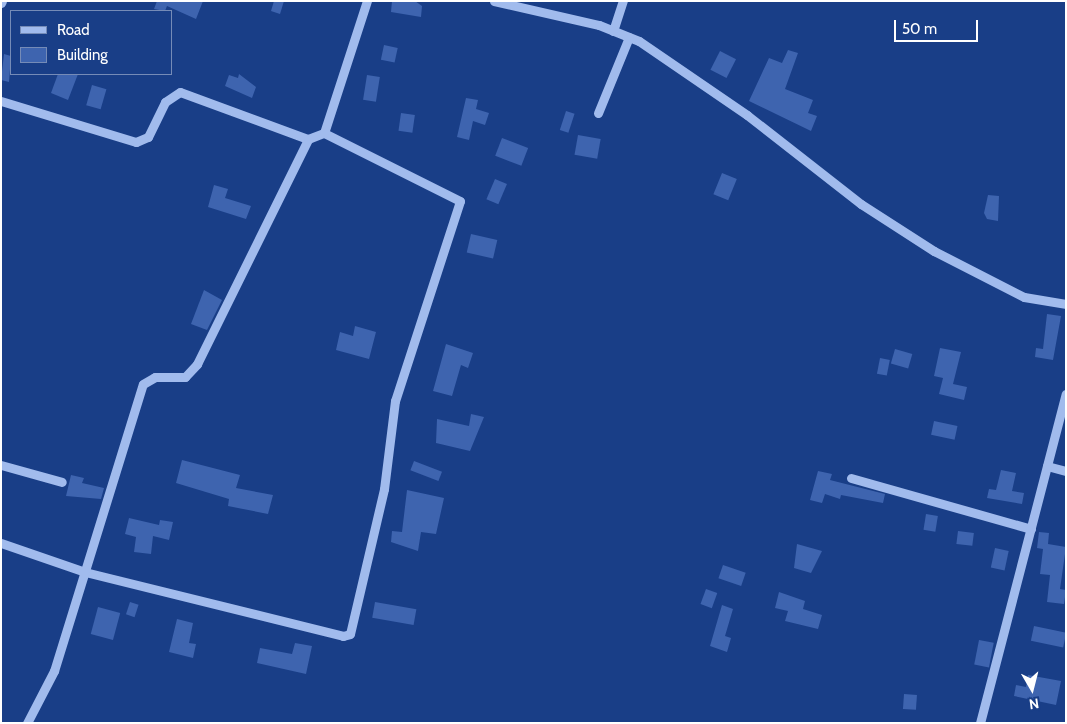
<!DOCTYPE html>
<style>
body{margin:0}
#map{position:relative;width:1067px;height:724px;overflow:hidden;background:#193e87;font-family:Cabin,sans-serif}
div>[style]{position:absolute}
.building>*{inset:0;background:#3e64af;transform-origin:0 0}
.minor>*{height:9px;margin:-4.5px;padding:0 4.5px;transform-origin:4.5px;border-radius:4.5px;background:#a1bbed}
span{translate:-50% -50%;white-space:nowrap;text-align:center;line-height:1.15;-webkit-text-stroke:4px #193e87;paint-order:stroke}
.frame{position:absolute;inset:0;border:2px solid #fff;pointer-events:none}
.legend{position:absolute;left:10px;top:10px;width:162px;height:65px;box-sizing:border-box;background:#193e87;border:1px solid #758bb7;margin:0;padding:6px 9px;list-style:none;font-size:15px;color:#fff}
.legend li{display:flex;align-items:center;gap:10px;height:25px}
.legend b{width:25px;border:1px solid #758bb7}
.north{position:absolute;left:1007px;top:664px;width:50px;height:50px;-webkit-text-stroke:4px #193e87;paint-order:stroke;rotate:172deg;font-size:14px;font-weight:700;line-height:20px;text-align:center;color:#fff}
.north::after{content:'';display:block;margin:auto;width:18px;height:22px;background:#fff;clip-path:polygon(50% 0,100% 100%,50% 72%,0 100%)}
.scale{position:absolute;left:894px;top:20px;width:84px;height:22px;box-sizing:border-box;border:2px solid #fff;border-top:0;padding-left:6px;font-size:15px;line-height:18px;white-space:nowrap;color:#fff;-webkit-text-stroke:4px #193e87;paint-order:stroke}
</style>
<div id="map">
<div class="building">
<i style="clip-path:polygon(157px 1px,203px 1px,196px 19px,167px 6px,165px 11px,154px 9px)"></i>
<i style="clip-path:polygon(274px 1px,284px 1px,280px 14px,271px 11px)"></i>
<i style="clip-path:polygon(392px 1px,415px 1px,422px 6px,421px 17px,391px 12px)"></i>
<i style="left:384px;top:45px;width:14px;height:15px;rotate:12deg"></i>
<i style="clip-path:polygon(788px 50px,798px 53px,785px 89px,813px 100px,808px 113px,817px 116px,811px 131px,749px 101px,769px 58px,782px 63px)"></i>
<i style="left:720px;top:51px;width:18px;height:21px;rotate:27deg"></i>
<i style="clip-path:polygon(4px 54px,11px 56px,9px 82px,1px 80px)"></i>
<i style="clip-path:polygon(58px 74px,78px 74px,68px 100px,51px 93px)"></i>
<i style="clip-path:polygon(239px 74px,256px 87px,252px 98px,225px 86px,229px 75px,238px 78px)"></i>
<i style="left:367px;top:75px;width:13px;height:25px;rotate:9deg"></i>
<i style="left:92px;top:85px;width:15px;height:21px;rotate:16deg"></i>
<i style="clip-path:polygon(466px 98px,478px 100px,476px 109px,489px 113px,485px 125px,473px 121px,469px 140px,457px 137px)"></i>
<i style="left:566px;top:111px;width:9px;height:20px;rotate:18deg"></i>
<i style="left:401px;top:113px;width:14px;height:18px;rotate:8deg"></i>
<i style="left:578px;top:135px;width:23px;height:20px;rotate:10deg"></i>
<i style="left:502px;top:138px;width:28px;height:19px;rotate:21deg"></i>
<i style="left:722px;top:173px;width:16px;height:23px;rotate:22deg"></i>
<i style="left:495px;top:179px;width:13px;height:22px;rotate:23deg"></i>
<i style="clip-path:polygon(214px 185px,228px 189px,225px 198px,251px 206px,246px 219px,208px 207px)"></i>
<i style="clip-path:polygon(988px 195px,999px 196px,998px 221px,987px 219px,984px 213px)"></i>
<i style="left:471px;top:234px;width:27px;height:19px;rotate:13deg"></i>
<i style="clip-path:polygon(204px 290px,222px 300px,207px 330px,191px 324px)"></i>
<i style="clip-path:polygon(1047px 314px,1061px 316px,1053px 360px,1035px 357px,1036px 348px,1043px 349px)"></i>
<i style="clip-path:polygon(355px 326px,376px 332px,369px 359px,336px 350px,340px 332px,353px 336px)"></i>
<i style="clip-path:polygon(446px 344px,473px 353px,468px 368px,461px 365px,452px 396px,433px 391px)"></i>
<i style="clip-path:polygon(940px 348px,961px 352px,953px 384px,967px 387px,964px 400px,939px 394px,943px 378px,934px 376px)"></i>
<i style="left:895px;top:349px;width:18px;height:15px;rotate:16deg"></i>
<i style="left:880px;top:358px;width:10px;height:16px;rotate:11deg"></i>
<i style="clip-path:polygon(471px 414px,484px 417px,470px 451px,436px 443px,437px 419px,469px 426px)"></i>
<i style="left:934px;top:421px;width:24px;height:14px;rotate:12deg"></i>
<i style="clip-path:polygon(182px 460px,240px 475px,236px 488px,273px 495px,268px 514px,228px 506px,229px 499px,176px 483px)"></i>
<i style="left:414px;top:461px;width:30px;height:10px;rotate:21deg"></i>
<i style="clip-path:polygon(1001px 470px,1016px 473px,1012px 491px,1024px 493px,1022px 504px,987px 498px,989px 489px,996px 490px)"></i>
<i style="clip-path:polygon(818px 471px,832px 474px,830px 480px,885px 494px,883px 503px,841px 495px,840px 499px,825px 494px,822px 503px,810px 500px)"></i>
<i style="clip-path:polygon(71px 475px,84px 478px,82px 483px,104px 488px,101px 499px,66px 496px)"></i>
<i style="clip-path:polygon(407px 490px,444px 498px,436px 534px,421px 532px,418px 551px,391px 542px,392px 531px,402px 532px)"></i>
<i style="left:926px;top:514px;width:12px;height:16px;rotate:9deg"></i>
<i style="clip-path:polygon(129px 518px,159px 525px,160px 520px,173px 522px,169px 540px,153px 536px,151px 554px,134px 552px,136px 537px,125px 534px)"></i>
<i style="left:958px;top:531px;width:16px;height:13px;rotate:7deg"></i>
<i style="clip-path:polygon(1039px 532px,1049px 533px,1048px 544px,1066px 547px,1060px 589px,1066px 590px,1064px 604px,1047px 602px,1050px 575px,1040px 574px,1043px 549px,1037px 548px)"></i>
<i style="clip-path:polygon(797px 544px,822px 551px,811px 573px,794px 568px)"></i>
<i style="left:995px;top:548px;width:14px;height:20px;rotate:12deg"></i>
<i style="left:723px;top:565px;width:24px;height:14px;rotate:19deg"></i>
<i style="left:706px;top:589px;width:12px;height:16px;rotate:20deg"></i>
<i style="clip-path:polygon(779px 592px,805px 601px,803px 609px,822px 615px,818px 629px,785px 621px,788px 611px,775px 608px)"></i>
<i style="left:130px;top:602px;width:9px;height:13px;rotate:18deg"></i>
<i style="left:375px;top:602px;width:42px;height:16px;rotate:10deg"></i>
<i style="clip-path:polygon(722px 605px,733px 609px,725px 636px,731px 638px,727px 652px,710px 646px)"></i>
<i style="left:98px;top:607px;width:23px;height:28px;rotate:15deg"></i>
<i style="clip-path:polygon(177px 619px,193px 623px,189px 643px,196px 644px,193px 658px,169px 652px)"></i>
<i style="left:1034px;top:626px;width:33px;height:15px;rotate:12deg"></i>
<i style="left:979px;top:640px;width:15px;height:25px;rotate:11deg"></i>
<i style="clip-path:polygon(295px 643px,312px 646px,306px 674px,257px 663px,260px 648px,292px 654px)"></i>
<i style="clip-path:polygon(1028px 675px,1061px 681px,1056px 705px,1014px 696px,1016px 685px,1026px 687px)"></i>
<i style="left:904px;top:694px;width:13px;height:15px;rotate:4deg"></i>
</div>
<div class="minor">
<i style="left:494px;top:1px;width:108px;rotate:12.9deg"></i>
<i style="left:599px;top:25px;width:43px;rotate:21.8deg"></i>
<i style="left:639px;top:41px;width:131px;rotate:34.4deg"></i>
<i style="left:747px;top:115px;width:145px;rotate:38deg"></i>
<i style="left:861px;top:204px;width:87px;rotate:32.8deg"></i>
<i style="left:934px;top:251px;width:101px;rotate:27.1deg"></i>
<i style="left:1024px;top:297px;width:43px;rotate:9.5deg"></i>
<i style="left:1px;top:3px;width:2px;rotate:-63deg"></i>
<i style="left:613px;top:31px;width:32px;rotate:-72deg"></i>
<i style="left:1px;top:101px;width:141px;rotate:16.9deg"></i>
<i style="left:136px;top:142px;width:13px;rotate:-23deg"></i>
<i style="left:148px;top:137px;width:39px;rotate:-64deg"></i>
<i style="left:165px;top:102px;width:18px;rotate:-34deg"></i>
<i style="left:180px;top:92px;width:136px;rotate:20.2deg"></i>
<i style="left:598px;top:113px;width:82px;rotate:-67.8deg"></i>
<i style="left:1px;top:465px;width:63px;rotate:15.6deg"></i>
<i style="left:1047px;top:466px;width:20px;rotate:15deg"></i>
<i style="left:851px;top:478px;width:187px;rotate:15.8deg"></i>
<i style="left:1px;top:543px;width:89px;rotate:19deg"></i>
<i style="left:85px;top:572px;width:266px;rotate:13.9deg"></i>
<i style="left:343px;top:636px;width:7px;rotate:-16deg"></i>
<i style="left:350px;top:634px;width:149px;rotate:-76.8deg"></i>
<i style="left:384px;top:489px;width:89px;rotate:-82.9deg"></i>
<i style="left:395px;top:401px;width:210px;rotate:-72deg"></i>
<i style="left:460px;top:201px;width:152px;rotate:-153.4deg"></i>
<i style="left:27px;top:723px;width:59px;rotate:-62.6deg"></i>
<i style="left:54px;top:671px;width:300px;rotate:-72.8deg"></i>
<i style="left:143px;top:384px;width:14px;rotate:-30deg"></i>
<i style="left:155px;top:377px;width:30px"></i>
<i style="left:185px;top:377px;width:18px;rotate:-47deg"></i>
<i style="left:197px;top:364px;width:251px;rotate:-63.7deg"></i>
<i style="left:308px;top:139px;width:17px;rotate:-21deg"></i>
<i style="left:324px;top:133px;width:139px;rotate:-72deg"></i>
<i style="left:980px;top:723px;width:340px;rotate:-75.4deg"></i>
</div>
<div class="frame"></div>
<ul class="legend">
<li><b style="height:6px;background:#a1bbed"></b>Road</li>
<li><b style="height:14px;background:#3e64af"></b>Building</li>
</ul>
<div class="north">N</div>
<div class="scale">50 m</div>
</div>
